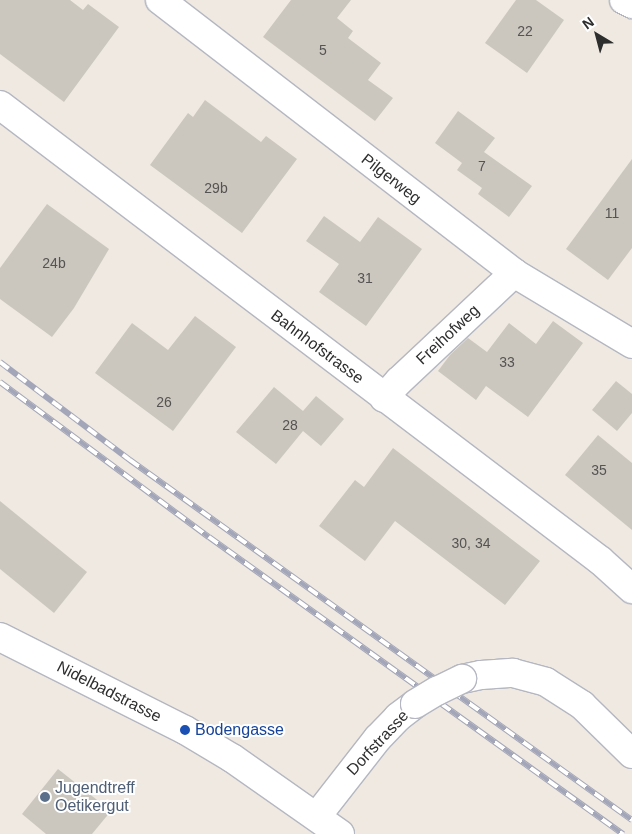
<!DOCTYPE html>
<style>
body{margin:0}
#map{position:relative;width:632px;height:834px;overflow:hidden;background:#efe9e1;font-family:Helvetica,sans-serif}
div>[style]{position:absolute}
.building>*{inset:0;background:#cbc7bf}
.roads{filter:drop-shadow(1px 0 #b4b7c1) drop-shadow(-1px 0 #b4b7c1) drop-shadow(0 1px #b4b7c1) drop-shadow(0 -1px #b4b7c1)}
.street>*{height:28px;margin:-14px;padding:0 14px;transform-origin:14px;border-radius:14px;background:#fff}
.secondary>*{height:28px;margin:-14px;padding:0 14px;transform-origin:14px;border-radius:14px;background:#fff}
.rail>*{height:5.5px;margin-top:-2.75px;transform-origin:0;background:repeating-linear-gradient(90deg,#fff 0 11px,#a3a6b8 0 22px);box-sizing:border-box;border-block:1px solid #a3a6b8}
.bridges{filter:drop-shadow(1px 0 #b4b7c1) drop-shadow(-1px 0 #b4b7c1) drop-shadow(0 1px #b4b7c1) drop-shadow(0 -1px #b4b7c1)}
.secondary-bridge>*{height:28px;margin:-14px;padding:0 14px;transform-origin:14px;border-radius:14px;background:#fff}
.dots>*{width:14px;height:14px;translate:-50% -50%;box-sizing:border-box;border:2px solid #fff;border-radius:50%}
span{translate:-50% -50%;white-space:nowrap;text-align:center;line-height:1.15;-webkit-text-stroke:4px #fff;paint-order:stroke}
.number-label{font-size:14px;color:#555452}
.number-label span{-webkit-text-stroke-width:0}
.street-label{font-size:16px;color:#2e2e2e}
.transit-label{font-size:16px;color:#164399}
.left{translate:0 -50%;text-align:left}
.service-label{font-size:16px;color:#4e5e75}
.north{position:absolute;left:572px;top:10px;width:50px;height:50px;-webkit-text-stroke:4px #fff;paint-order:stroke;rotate:323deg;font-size:14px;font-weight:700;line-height:20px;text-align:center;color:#2e2e2e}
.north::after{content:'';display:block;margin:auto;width:18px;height:22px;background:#2e2e2e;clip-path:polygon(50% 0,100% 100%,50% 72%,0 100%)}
</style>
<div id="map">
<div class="building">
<i style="clip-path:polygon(0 0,70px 0,83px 10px,88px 4px,119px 27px,64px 102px,0 54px)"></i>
<i style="clip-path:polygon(291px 0,351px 0,337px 18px,353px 31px,348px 38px,381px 63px,368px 80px,393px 98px,375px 121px,263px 37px)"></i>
<i style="clip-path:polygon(516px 0,536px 0,564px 20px,527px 73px,485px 43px)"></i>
<i style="clip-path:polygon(205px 100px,261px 142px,266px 136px,297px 159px,242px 233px,150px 165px,188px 113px,193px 117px)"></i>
<i style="clip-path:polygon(458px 111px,495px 138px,484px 152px,532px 186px,509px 217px,478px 194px,482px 188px,457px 170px,462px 163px,435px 143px)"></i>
<i style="clip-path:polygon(632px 159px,632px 248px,608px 280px,566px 249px)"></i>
<i style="clip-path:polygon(47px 204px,109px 249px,74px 308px,52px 337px,0 299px,0 268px)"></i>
<i style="clip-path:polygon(324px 216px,360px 242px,378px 217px,422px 249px,366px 326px,319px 292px,339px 264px,306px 241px)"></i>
<i style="clip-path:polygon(195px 316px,236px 347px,173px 431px,95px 373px,132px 323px,168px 350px)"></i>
<i style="clip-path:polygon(553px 321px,583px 343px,528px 417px,486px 386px,476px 400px,438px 371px,450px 355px,468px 338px,487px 352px,509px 323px,536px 344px)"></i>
<i style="clip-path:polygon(616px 381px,632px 394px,632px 413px,617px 431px,592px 410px)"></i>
<i style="clip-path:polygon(274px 387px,303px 411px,316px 396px,344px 419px,321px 446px,303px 431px,276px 464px,236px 432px)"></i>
<i style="clip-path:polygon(598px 435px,632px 463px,632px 530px,565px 475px)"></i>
<i style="clip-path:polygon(393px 448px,540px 561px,505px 605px,395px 521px,365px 561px,319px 526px,355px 480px,364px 487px)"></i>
<i style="clip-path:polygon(0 501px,87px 572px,54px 613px,0 569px)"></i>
<i style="clip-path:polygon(58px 769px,111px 811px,92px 834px,46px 834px,22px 814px)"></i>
</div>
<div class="roads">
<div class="street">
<i style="left:160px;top:0;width:447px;rotate:37.6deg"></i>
<i style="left:514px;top:273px;width:138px;rotate:31deg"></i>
<i style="left:624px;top:0;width:9px;rotate:27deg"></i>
<i style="left:0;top:105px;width:754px;rotate:37.19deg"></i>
<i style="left:601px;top:561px;width:42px;rotate:42.1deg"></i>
<i style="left:384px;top:398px;width:23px;rotate:-49deg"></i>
<i style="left:399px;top:381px;width:158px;rotate:-43.2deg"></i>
</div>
<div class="secondary">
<i style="left:0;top:637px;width:207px;rotate:26.7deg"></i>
<i style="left:185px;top:730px;width:55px;rotate:30.8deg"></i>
<i style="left:232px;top:758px;width:132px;rotate:35.1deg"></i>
<i style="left:462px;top:679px;width:19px;rotate:-12deg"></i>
<i style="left:481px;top:675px;width:32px;rotate:-4deg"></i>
<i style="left:513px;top:673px;width:34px;rotate:15deg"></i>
<i style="left:546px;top:682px;width:43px;rotate:32.6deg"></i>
<i style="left:582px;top:705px;width:70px;rotate:44.4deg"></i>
<i style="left:317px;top:816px;width:99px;rotate:-52deg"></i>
<i style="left:378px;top:738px;width:29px;rotate:-46deg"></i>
<i style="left:398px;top:717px;width:21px;rotate:-37deg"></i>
</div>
</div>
<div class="rail">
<i style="left:0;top:362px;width:163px;rotate:37deg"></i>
<i style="left:130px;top:460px;width:618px;rotate:35.65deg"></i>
<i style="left:0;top:382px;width:260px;rotate:36.6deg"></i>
<i style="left:209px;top:537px;width:510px;rotate:35.66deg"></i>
</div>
<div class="bridges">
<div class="secondary-bridge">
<i style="left:415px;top:704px;width:26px;rotate:-31deg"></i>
<i style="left:437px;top:691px;width:28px;rotate:-26deg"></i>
</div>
</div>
<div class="dots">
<i style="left:185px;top:730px;background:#1a4fb4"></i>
<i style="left:45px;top:797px;background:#5c6f8a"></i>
</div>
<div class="number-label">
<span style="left:525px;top:31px">22</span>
<span style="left:323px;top:50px">5</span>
<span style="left:482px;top:166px">7</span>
<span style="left:216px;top:188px">29b</span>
<span style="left:612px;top:213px">11</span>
<span style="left:54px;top:263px">24b</span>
<span style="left:365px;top:278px">31</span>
<span style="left:507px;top:362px">33</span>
<span style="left:164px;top:402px">26</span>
<span style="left:290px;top:425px">28</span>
<span style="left:599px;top:470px">35</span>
<span style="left:471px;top:543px">30, 34</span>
</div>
<div class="street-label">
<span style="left:391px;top:179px;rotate:38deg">Pilgerweg</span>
<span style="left:448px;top:335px;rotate:-43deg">Freihofweg</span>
<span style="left:317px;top:347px;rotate:37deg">Bahnhofstrasse</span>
<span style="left:109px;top:692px;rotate:27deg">Nidelbadstrasse</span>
<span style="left:378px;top:743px;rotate:-47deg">Dorfstrasse</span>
</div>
<div class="transit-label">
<span class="left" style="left:195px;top:730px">Bodengasse</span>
</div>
<div class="service-label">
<span class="left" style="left:55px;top:797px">Jugendtreff<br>Oetikergut</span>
</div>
<div class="north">N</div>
</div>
